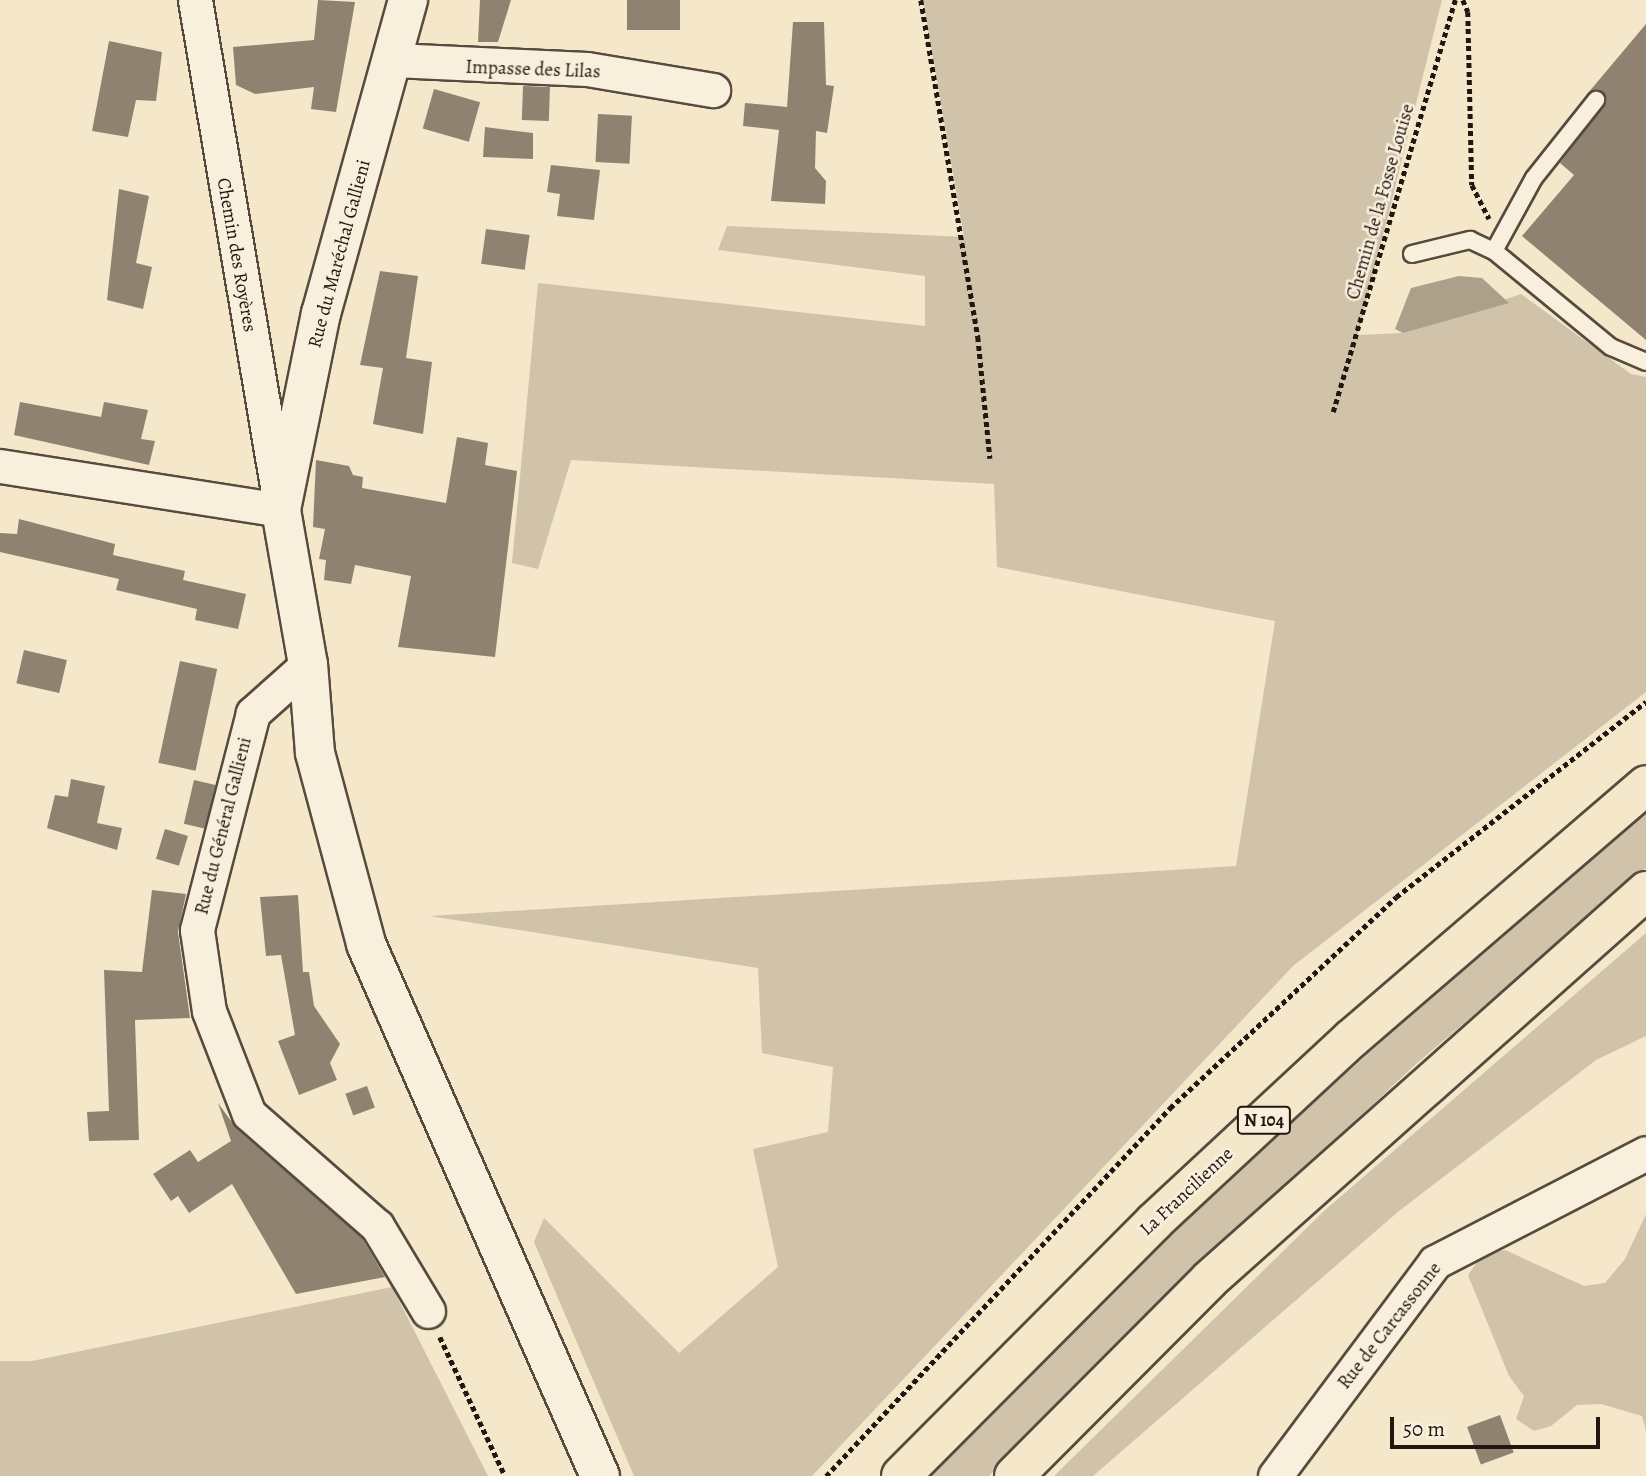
<!DOCTYPE html>
<meta charset="utf-8">
<style>
body{margin:0}
#map{position:relative;width:1646px;height:1476px;overflow:hidden;background:#f4e7ca;font-family:Alegreya,serif}
div>[style]{position:absolute}
.green>*{inset:0;background:#d0c3aa}
.water>*{inset:0;background:#ada08a}
.building>*{inset:0;background:#908270;transform-origin:0 0}
.path>*{height:4.5px;margin-top:-2.25px;transform-origin:0;background:repeating-linear-gradient(90deg,#23150f 0 5px,transparent 0 8.5px)}
.roads{filter:drop-shadow(2px 0 #574a3e) drop-shadow(-2px 0 #574a3e) drop-shadow(0 2px #574a3e) drop-shadow(0 -2px #574a3e)}
.service>*{height:16px;margin:-8px;padding:0 8px;transform-origin:8px;border-radius:8px;background:#f8efdd}
.minor>*{height:33px;margin:-16.5px;padding:0 16.5px;transform-origin:16.5px;border-radius:16.5px;background:#f8efdd}
.tertiary>*{height:38px;margin:-19px;padding:0 19px;transform-origin:19px;border-radius:19px;background:#f8efdd}
.trunk>*{height:38px;margin:-19px;padding:0 19px;transform-origin:19px;border-radius:19px;background:#f4e7ca}
span{translate:-50% -50%;white-space:nowrap;text-align:center;line-height:1.15;-webkit-text-stroke:5px #f8efdd;paint-order:stroke}
.shield-label span{padding:2px 5px;background:#f8efdd;border:2px solid;border-radius:5px;-webkit-text-stroke-width:0}
.shield-label{font-size:18px;color:#23150f;font-weight:700}
.street-label{font-size:19px;color:#23150f}
.scale{position:absolute;left:1390px;top:1417px;width:210px;height:32px;box-sizing:border-box;border:4px solid #23150f;border-top:0;padding-left:9px;font-size:21px;line-height:24px;white-space:nowrap;color:#23150f;-webkit-text-stroke:5px #f8efdd;paint-order:stroke}
</style>
<div id="map">
<div class="green">
<i style="clip-path:polygon(923px 0,1442px 0,1358px 335px,1403px 333px,1521px 294px,1631px 374px,1646px 377px,1646px 692px,1293px 966px,812px 1476px,634px 1476px,534px 1242px,544px 1218px,679px 1353px,778px 1267px,753px 1149px,828px 1132px,833px 1067px,762px 1053px,758px 968px,430px 916px,1236px 866px,1275px 621px,997px 567px,994px 484px,571px 460px,538px 569px,512px 563px,538px 283px,925px 326px,925px 276px,718px 250px,727px 226px,964px 237px)"></i>
<i style="clip-path:polygon(1646px 807px,1646px 868px,1416px 1064px,1154px 1309px,989px 1476px,926px 1476px,1123px 1271px)"></i>
<i style="clip-path:polygon(1646px 933px,1646px 1036px,1596px 1060px,1399px 1211px,1093px 1476px,1054px 1476px,1324px 1211px)"></i>
<i style="clip-path:polygon(1646px 1214px,1646px 1431px,1642px 1416px,1601px 1404px,1577px 1405px,1551px 1426px,1534px 1431px,1516px 1419px,1524px 1396px,1509px 1376px,1468px 1275px,1482px 1255px,1505px 1250px,1584px 1286px,1605px 1283px,1625px 1259px)"></i>
<i style="clip-path:polygon(392px 1287px,488px 1476px,0 1476px,0 1361px,32px 1361px)"></i>
</div>
<div class="water">
<i style="clip-path:polygon(1459px 276px,1482px 278px,1509px 303px,1403px 333px,1395px 329px,1411px 288px)"></i>
</div>
<div class="building">
<i style="clip-path:polygon(318px 0,355px 2px,336px 112px,311px 109px,314px 87px,255px 94px,236px 85px,233px 47px,314px 40px)"></i>
<i style="clip-path:polygon(480px 0,511px 0,498px 42px,478px 42px)"></i>
<i style="left:627px;top:0;width:53px;height:30px"></i>
<i style="clip-path:polygon(793px 22px,824px 22px,826px 85px,834px 86px,827px 133px,816px 131px,815px 168px,826px 181px,825px 204px,771px 201px,779px 130px,743px 126px,745px 103px,787px 107px)"></i>
<i style="clip-path:polygon(1646px 24px,1646px 340px,1522px 236px,1574px 175px,1560px 163px,1606px 102px,1602px 91px,1588px 93px)"></i>
<i style="clip-path:polygon(109px 41px,162px 52px,156px 101px,136px 100px,128px 137px,92px 131px)"></i>
<i style="left:523px;top:86px;width:27px;height:34px;rotate:2deg"></i>
<i style="left:434px;top:89px;width:48px;height:41px;rotate:16deg"></i>
<i style="left:598px;top:114px;width:34px;height:48px;rotate:3deg"></i>
<i style="clip-path:polygon(485px 127px,533px 133px,533px 159px,483px 157px)"></i>
<i style="clip-path:polygon(551px 165px,600px 170px,594px 220px,557px 216px,560px 194px,547px 192px)"></i>
<i style="clip-path:polygon(119px 189px,149px 196px,136px 263px,152px 267px,143px 309px,107px 300px)"></i>
<i style="left:486px;top:229px;width:44px;height:35px;rotate:8deg"></i>
<i style="clip-path:polygon(380px 271px,418px 276px,406px 358px,432px 362px,423px 434px,373px 424px,383px 368px,360px 365px)"></i>
<i style="clip-path:polygon(20px 402px,101px 417px,104px 402px,148px 410px,141px 439px,155px 441px,149px 465px,14px 435px)"></i>
<i style="clip-path:polygon(457px 437px,488px 443px,485px 465px,517px 471px,495px 657px,398px 647px,411px 576px,355px 565px,351px 584px,324px 580px,326px 560px,319px 559px,325px 529px,313px 527px,316px 460px,349px 466px,353px 475px,363px 477px,362px 488px,446px 503px)"></i>
<i style="clip-path:polygon(19px 519px,115px 544px,113px 555px,185px 571px,183px 580px,246px 594px,238px 629px,195px 620px,197px 609px,116px 590px,119px 579px,0 552px,0 533px,17px 534px)"></i>
<i style="left:24px;top:650px;width:44px;height:34px;rotate:13deg"></i>
<i style="left:180px;top:661px;width:38px;height:104px;rotate:12deg"></i>
<i style="clip-path:polygon(71px 779px,105px 786px,97px 823px,122px 828px,117px 850px,47px 828px,55px 795px,68px 797px)"></i>
<i style="left:194px;top:780px;width:22px;height:45px;rotate:13deg"></i>
<i style="left:165px;top:829px;width:24px;height:31px;rotate:17deg"></i>
<i style="clip-path:polygon(152px 890px,186px 894px,178px 932px,190px 1018px,135px 1020px,139px 1140px,89px 1141px,87px 1112px,109px 1111px,104px 970px,142px 972px)"></i>
<i style="clip-path:polygon(298px 895px,303px 972px,309px 972px,314px 1006px,340px 1044px,330px 1063px,337px 1080px,299px 1095px,278px 1041px,295px 1035px,281px 955px,266px 956px,260px 897px)"></i>
<i style="left:367px;top:1086px;width:23px;height:23px;rotate:70deg"></i>
<i style="clip-path:polygon(218px 1103px,236px 1128px,362px 1238px,385px 1277px,296px 1294px,232px 1184px,189px 1213px,178px 1196px,171px 1201px,153px 1174px,190px 1150px,198px 1162px,231px 1141px)"></i>
<i style="left:1500px;top:1415px;width:40px;height:35px;rotate:70deg"></i>
</div>
<div class="path">
<i style="left:921px;top:0;width:342px;rotate:80.4deg"></i>
<i style="left:978px;top:337px;width:122px;rotate:84.3deg"></i>
<i style="left:1463px;top:0;width:13px;rotate:67deg"></i>
<i style="left:1468px;top:12px;width:173px;rotate:88.7deg"></i>
<i style="left:1472px;top:185px;width:38px;rotate:63deg"></i>
<i style="left:1333px;top:412px;width:430px;rotate:-73.5deg"></i>
<i style="left:440px;top:1337px;width:153px;rotate:64.9deg"></i>
<i style="left:826px;top:1476px;width:504px;rotate:-46.93deg"></i>
<i style="left:1170px;top:1108px;width:309px;rotate:-43deg"></i>
<i style="left:1396px;top:897px;width:317px;rotate:-38deg"></i>
</div>
<div class="roads">
<div class="service">
<i style="left:1494px;top:251px;width:83px;rotate:-61.3deg"></i>
<i style="left:1534px;top:178px;width:100px;rotate:-51.5deg"></i>
<i style="left:1412px;top:254px;width:60px;rotate:-13.6deg"></i>
<i style="left:1470px;top:240px;width:26px;rotate:25deg"></i>
<i style="left:1494px;top:251px;width:151px;rotate:39.4deg"></i>
<i style="left:1611px;top:347px;width:38px;rotate:23deg"></i>
</div>
<div class="minor">
<i style="left:394px;top:60px;width:193px;rotate:2.7deg"></i>
<i style="left:587px;top:69px;width:128px;rotate:9.5deg"></i>
<i style="left:0;top:466px;width:284px;rotate:8.9deg"></i>
<i style="left:281px;top:510px;width:517px;rotate:-99.57deg"></i>
<i style="left:308px;top:664px;width:74px;rotate:138.3deg"></i>
<i style="left:253px;top:713px;width:224px;rotate:104.5deg"></i>
<i style="left:197px;top:930px;width:82px;rotate:81.6deg"></i>
<i style="left:209px;top:1011px;width:110px;rotate:68.8deg"></i>
<i style="left:249px;top:1114px;width:170px;rotate:41.2deg"></i>
<i style="left:377px;top:1226px;width:99px;rotate:59deg"></i>
<i style="left:1275px;top:1476px;width:267px;rotate:-53.2deg"></i>
<i style="left:1435px;top:1262px;width:237px;rotate:-27.3deg"></i>
</div>
<div class="tertiary">
<i style="left:408px;top:0;width:325px;rotate:105.5deg"></i>
<i style="left:321px;top:313px;width:201px;rotate:101.5deg"></i>
<i style="left:281px;top:510px;width:156px;rotate:80.1deg"></i>
<i style="left:308px;top:664px;width:89px;rotate:85.5deg"></i>
<i style="left:315px;top:753px;width:198px;rotate:75deg"></i>
<i style="left:366px;top:944px;width:581px;rotate:66.26deg"></i>
</div>
<div class="trunk">
<i style="left:901px;top:1476px;width:360px;rotate:-45.1deg"></i>
<i style="left:1155px;top:1221px;width:267px;rotate:-42.9deg"></i>
<i style="left:1351px;top:1039px;width:389px;rotate:-40.7deg"></i>
<i style="left:1014px;top:1476px;width:276px;rotate:-45.1deg"></i>
<i style="left:1209px;top:1280px;width:585px;rotate:-41.67deg"></i>
</div>
</div>
<div class="shield-label">
<span style="left:1264px;top:1120px">N 104</span>
</div>
<div class="street-label">
<span style="left:533px;top:70px;rotate:2deg">Impasse des Lilas</span>
<span style="left:1381px;top:202px;rotate:-74deg">Chemin de la Fosse Louise</span>
<span style="left:340px;top:254px;rotate:-75deg">Rue du Maréchal Gallieni</span>
<span style="left:236px;top:255px;rotate:80deg">Chemin des Royères</span>
<span style="left:224px;top:826px;rotate:-76deg">Rue du Général Gallieni</span>
<span style="left:1187px;top:1192px;rotate:-43deg">La Francilienne</span>
<span style="left:1390px;top:1326px;rotate:-52deg">Rue de Carcassonne</span>
</div>
<div class="scale">50 m</div>
</div>
